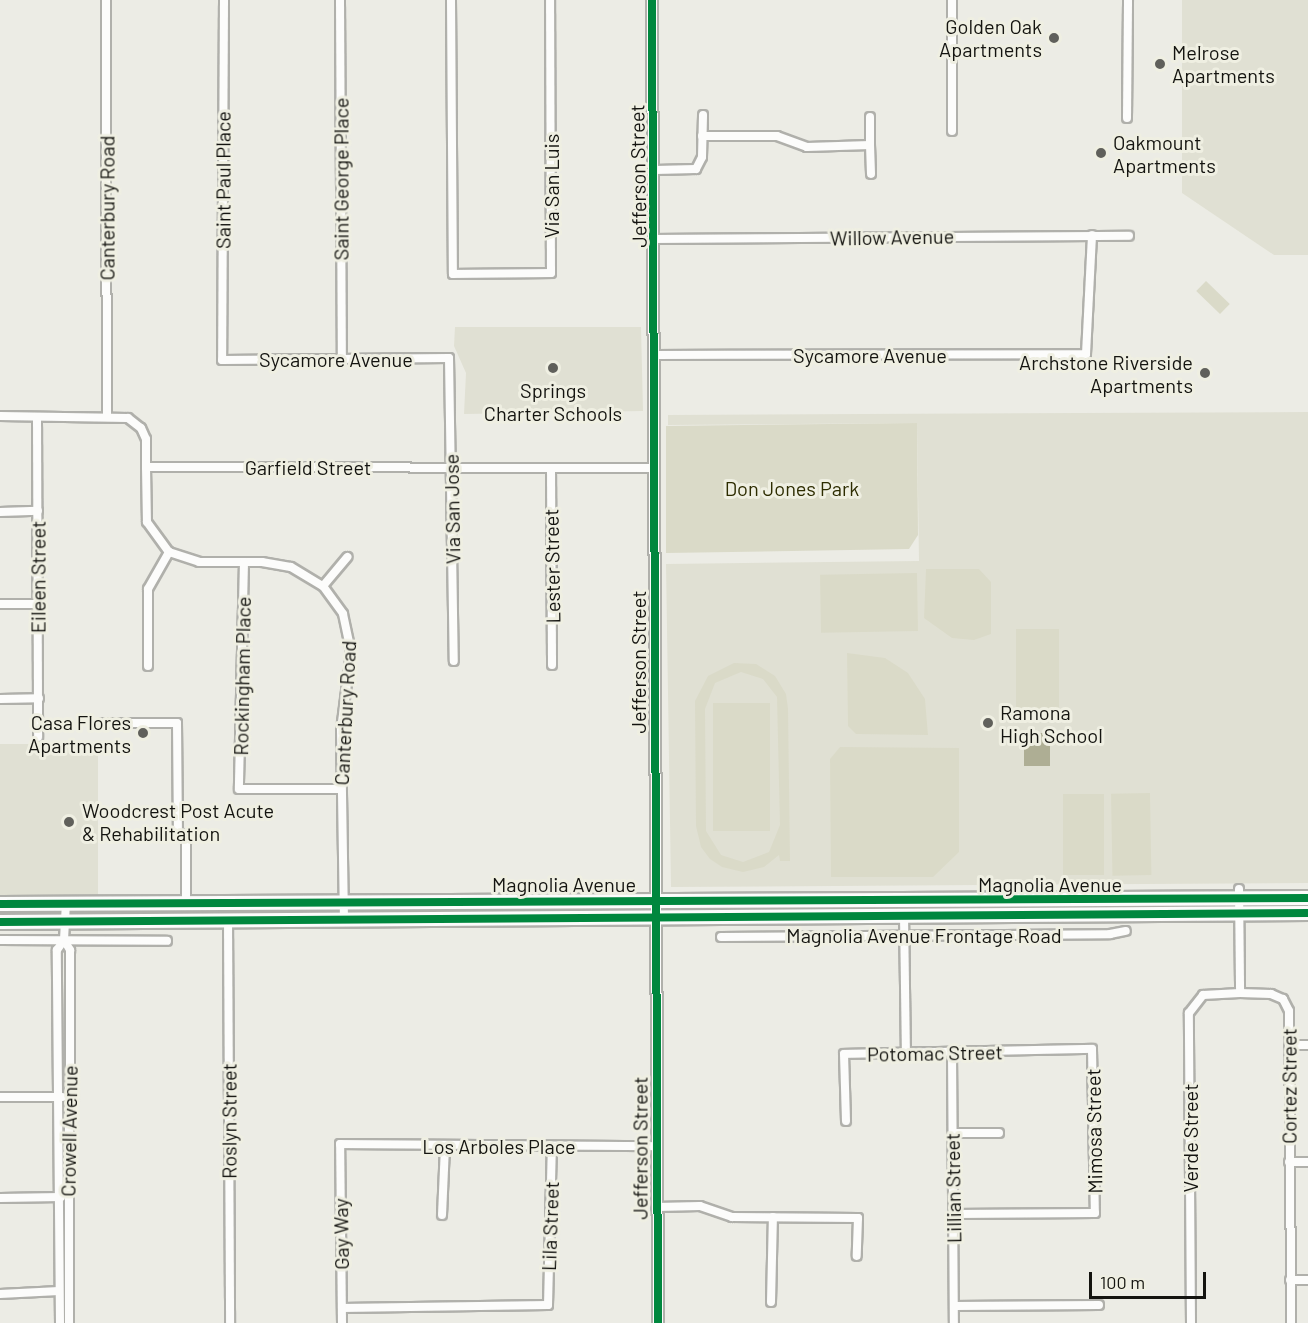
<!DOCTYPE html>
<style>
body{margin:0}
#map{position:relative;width:1308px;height:1323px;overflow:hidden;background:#ecece5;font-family:Barlow,sans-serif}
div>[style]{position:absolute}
.built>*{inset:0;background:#e0e0d3;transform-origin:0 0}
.green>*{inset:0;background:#dadac8;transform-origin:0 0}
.water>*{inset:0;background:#aeae94;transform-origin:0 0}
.roads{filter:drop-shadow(2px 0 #b0b0ab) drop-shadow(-2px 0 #b0b0ab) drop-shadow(0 2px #b0b0ab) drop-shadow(0 -2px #b0b0ab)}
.minor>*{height:8px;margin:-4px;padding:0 4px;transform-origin:4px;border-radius:4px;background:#fcfcfb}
.tertiary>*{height:10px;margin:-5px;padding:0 5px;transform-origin:5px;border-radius:5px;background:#fcfcfb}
.primary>*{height:14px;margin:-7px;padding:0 7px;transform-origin:7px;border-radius:7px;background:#fcfcfb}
.cycleway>*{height:8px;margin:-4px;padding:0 4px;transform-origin:4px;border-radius:4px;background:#00873e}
.dots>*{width:16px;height:16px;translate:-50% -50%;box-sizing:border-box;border:3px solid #efefe2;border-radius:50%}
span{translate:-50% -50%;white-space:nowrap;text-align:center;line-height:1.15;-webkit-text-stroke:6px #efefe2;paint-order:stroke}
.poi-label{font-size:20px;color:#141410}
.right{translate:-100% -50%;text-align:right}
.left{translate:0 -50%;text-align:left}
.street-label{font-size:20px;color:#141410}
.park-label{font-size:20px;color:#2d2c00}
.scale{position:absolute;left:1089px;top:1272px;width:117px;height:27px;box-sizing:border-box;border:3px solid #141410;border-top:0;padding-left:8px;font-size:18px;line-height:21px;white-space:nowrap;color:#141410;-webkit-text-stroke:4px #efefe2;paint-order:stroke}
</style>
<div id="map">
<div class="built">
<i style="clip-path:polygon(1182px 0,1308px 0,1308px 255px,1274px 255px,1182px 193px)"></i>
<i style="clip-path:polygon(455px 327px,641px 327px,643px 411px,464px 414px,466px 373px,454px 346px)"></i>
<i style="clip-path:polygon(1308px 412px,1308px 883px,671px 887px,666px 564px,919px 561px,917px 423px,668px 425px,668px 415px)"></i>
<i style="left:98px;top:744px;width:152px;height:98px;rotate:90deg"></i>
</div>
<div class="green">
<i style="left:1206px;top:281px;width:33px;height:14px;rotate:44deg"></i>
<i style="clip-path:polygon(917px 423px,918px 535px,909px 549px,666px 553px,666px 426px)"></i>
<i style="clip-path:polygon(926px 569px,979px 569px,991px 582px,991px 634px,974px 640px,952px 638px,924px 618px)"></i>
<i style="left:917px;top:573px;width:58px;height:97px;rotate:89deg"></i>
<i style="left:1016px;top:629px;width:43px;height:83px"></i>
<i style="clip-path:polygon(847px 653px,885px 658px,908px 673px,925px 699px,928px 735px,856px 734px,848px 726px)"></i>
<i style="clip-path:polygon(evenodd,734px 663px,756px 664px,775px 676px,786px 694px,788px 709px,790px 861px,780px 861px,779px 855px,764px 867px,743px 872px,722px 867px,710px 859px,701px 847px,696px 826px,695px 701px,708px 676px,734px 663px,741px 672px,763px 679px,777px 697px,780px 825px,769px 852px,743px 862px,721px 855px,706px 831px,705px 709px,715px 683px,741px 672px)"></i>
<i style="left:713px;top:703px;width:57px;height:128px"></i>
<i style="clip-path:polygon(840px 747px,959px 748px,959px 852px,933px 877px,831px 877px,830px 759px)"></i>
<i style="left:1150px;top:793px;width:82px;height:39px;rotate:89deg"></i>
<i style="left:1063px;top:794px;width:41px;height:81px"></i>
</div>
<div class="water">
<i style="left:1024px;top:733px;width:26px;height:33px"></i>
</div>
<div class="roads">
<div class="minor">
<i style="left:106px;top:0;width:416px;rotate:89.9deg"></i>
<i style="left:224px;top:0;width:360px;rotate:90.3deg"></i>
<i style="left:222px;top:360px;width:227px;rotate:-0.5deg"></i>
<i style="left:449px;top:358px;width:303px;rotate:89.1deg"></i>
<i style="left:340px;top:0;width:358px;rotate:89.7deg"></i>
<i style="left:451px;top:0;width:274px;rotate:89.6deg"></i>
<i style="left:453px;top:274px;width:98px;rotate:-0.6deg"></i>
<i style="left:551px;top:273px;width:273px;rotate:-90.2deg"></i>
<i style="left:1127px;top:118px;width:118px;rotate:-89.5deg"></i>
<i style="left:952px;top:131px;width:131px;rotate:-90deg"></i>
<i style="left:702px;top:136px;width:75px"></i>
<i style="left:777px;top:136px;width:32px;rotate:20deg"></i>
<i style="left:807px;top:147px;width:63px;rotate:-1.8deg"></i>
<i style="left:870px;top:145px;width:28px;rotate:-90deg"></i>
<i style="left:870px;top:145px;width:29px;rotate:88deg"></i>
<i style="left:655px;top:170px;width:41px;rotate:-1.4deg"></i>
<i style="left:696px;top:169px;width:13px;rotate:-63deg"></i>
<i style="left:702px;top:157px;width:42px;rotate:-88.6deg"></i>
<i style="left:656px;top:239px;width:473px;rotate:-0.4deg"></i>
<i style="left:654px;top:355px;width:432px;rotate:-0.1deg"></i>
<i style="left:1086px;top:354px;width:119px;rotate:-87.1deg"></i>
<i style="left:0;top:416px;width:128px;rotate:0.9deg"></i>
<i style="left:128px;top:418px;width:16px;rotate:38deg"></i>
<i style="left:141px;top:428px;width:12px;rotate:66deg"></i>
<i style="left:146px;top:439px;width:28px;rotate:90deg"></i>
<i style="left:146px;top:467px;width:507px;rotate:0.11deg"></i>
<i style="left:37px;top:417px;width:320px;rotate:89.8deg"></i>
<i style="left:146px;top:467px;width:55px;rotate:89deg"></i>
<i style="left:147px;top:522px;width:37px;rotate:54deg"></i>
<i style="left:169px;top:552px;width:32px;rotate:18deg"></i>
<i style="left:199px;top:562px;width:63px"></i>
<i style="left:262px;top:562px;width:29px;rotate:10deg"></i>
<i style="left:291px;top:567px;width:37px;rotate:31deg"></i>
<i style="left:323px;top:586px;width:34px;rotate:54deg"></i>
<i style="left:343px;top:614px;width:39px;rotate:78deg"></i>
<i style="left:351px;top:652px;width:79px;rotate:97.3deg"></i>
<i style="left:341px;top:730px;width:190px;rotate:89.1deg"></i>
<i style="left:551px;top:468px;width:197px;rotate:89.7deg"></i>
<i style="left:0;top:512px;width:38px;rotate:-2deg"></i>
<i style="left:244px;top:562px;width:227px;rotate:91.3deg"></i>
<i style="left:239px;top:789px;width:102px"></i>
<i style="left:323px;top:586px;width:38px;rotate:-50deg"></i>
<i style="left:0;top:604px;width:38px"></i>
<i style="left:148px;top:666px;width:77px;rotate:-90deg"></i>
<i style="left:148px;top:589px;width:43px;rotate:-60.4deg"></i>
<i style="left:0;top:699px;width:39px;rotate:-1deg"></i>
<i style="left:103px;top:723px;width:74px"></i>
<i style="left:177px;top:723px;width:108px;rotate:89.5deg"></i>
<i style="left:178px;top:831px;width:13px;rotate:51deg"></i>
<i style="left:186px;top:841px;width:61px;rotate:90deg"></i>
<i style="left:1239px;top:889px;width:104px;rotate:89.4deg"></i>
<i style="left:904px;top:915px;width:139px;rotate:89.2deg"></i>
<i style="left:228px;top:920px;width:403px;rotate:89.7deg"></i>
<i style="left:721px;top:937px;width:389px;rotate:-0.4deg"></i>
<i style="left:1110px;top:934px;width:16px;rotate:-11deg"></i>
<i style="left:0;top:940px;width:167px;rotate:0.3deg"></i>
<i style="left:64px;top:940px;width:12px;rotate:59deg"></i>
<i style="left:70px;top:950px;width:373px;rotate:90.2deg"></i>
<i style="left:1289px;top:1045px;width:19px"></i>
<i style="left:952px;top:1053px;width:270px;rotate:89.6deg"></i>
<i style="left:0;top:1097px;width:62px"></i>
<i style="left:846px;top:1121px;width:67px;rotate:-91.7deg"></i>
<i style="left:844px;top:1054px;width:248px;rotate:-1.2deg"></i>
<i style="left:1092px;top:1049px;width:164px;rotate:89deg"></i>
<i style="left:1095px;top:1213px;width:141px;rotate:179.6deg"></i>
<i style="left:953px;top:1133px;width:46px"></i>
<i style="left:1289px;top:1162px;width:19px"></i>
<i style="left:0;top:1198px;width:61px;rotate:-0.9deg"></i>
<i style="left:657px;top:1207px;width:43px;rotate:-1.3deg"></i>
<i style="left:700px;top:1206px;width:34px;rotate:19deg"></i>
<i style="left:732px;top:1217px;width:126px;rotate:0.5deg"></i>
<i style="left:858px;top:1218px;width:38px;rotate:92deg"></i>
<i style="left:442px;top:1215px;width:69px;rotate:-87.5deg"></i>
<i style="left:1290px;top:1280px;width:18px"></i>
<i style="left:0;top:1294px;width:59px;rotate:-2.9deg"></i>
<i style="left:771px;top:1302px;width:85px;rotate:-88.7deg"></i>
<i style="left:954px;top:1306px;width:145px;rotate:-0.4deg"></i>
<i style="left:342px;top:1308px;width:206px;rotate:-0.8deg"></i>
<i style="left:548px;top:1305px;width:159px;rotate:-88.6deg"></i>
<i style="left:60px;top:1323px;width:373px;rotate:-90.5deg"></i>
<i style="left:57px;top:950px;width:12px;rotate:-55deg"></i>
<i style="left:64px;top:940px;width:36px;rotate:-87deg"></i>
<i style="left:342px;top:1323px;width:179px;rotate:-90.6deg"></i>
<i style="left:340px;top:1144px;width:317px;rotate:0.4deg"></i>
<i style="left:1191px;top:1323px;width:310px;rotate:-90.4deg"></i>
<i style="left:1189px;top:1013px;width:23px;rotate:-52deg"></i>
<i style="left:1203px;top:995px;width:37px;rotate:-3deg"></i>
<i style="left:1240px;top:993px;width:31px;rotate:2deg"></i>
<i style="left:1271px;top:994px;width:13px;rotate:23deg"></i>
<i style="left:1283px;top:999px;width:13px;rotate:63deg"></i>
<i style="left:1289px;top:1011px;width:312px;rotate:89.6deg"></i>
</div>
<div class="tertiary">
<i style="left:652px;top:0;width:1323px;rotate:89.74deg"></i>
</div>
<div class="primary">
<i style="left:0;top:904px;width:1308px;rotate:-0.26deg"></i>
<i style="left:0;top:922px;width:1308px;rotate:-0.39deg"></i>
</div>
</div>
<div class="cycleway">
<i style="left:652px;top:0;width:1323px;rotate:89.74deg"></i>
<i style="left:0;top:904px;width:1308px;rotate:-0.26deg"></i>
<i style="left:0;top:922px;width:1308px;rotate:-0.39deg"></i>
</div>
<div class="dots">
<i style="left:1054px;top:38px;background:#60605b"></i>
<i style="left:1160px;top:64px;background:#60605b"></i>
<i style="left:1101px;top:153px;background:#60605b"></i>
<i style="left:553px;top:368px;background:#60605b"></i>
<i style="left:1205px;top:373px;background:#60605b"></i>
<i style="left:988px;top:723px;background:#60605b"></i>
<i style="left:143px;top:733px;background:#60605b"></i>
<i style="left:69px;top:822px;background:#60605b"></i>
</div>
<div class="poi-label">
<span class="right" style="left:1042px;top:38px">Golden Oak<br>Apartments</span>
<span class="left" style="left:1172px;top:64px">Melrose<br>Apartments</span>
<span class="left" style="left:1113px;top:154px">Oakmount<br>Apartments</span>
<span class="right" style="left:1193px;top:374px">Archstone Riverside<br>Apartments</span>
<span style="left:553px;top:402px">Springs<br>Charter Schools</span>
<span class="left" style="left:1000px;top:724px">Ramona<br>High School</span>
<span class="right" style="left:131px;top:734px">Casa Flores<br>Apartments</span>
<span class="left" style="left:82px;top:822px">Woodcrest Post Acute<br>&amp; Rehabilitation</span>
</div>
<div class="street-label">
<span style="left:638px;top:176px;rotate:-91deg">Jefferson Street</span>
<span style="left:341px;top:179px;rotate:-90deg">Saint George Place</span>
<span style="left:223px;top:180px;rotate:-90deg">Saint Paul Place</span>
<span style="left:551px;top:186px;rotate:-90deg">Via San Luis</span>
<span style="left:107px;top:208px;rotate:-90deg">Canterbury Road</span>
<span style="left:892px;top:237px;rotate:-1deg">Willow Avenue</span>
<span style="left:870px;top:355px">Sycamore Avenue</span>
<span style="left:336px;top:359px">Sycamore Avenue</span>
<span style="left:308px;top:467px">Garfield Street</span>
<span style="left:452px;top:509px;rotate:-91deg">Via San Jose</span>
<span style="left:552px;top:566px;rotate:-91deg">Lester Street</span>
<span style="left:38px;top:577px;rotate:-90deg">Eileen Street</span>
<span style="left:638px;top:662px;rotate:-90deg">Jefferson Street</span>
<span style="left:242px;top:676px;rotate:-89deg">Rockingham Place</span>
<span style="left:345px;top:713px;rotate:-87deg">Canterbury Road</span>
<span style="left:564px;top:884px">Magnolia Avenue</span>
<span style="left:1050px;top:884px">Magnolia Avenue</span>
<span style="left:924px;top:935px">Magnolia Avenue Frontage Road</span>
<span style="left:935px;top:1053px;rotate:-1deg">Potomac Street</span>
<span style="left:1289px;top:1086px;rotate:-90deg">Cortez Street</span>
<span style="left:229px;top:1121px;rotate:-90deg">Roslyn Street</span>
<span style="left:69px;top:1131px;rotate:-89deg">Crowell Avenue</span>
<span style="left:1094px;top:1131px;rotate:-91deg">Mimosa Street</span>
<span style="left:1190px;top:1138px;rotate:-90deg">Verde Street</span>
<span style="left:499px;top:1146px">Los Arboles Place</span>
<span style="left:640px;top:1148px;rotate:-90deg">Jefferson Street</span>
<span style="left:953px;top:1188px;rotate:-91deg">Lillian Street</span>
<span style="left:550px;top:1226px;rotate:-88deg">Lila Street</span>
<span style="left:341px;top:1234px;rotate:-91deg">Gay Way</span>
</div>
<div class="park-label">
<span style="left:792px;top:488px">Don Jones Park</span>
</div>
<div class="scale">100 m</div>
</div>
